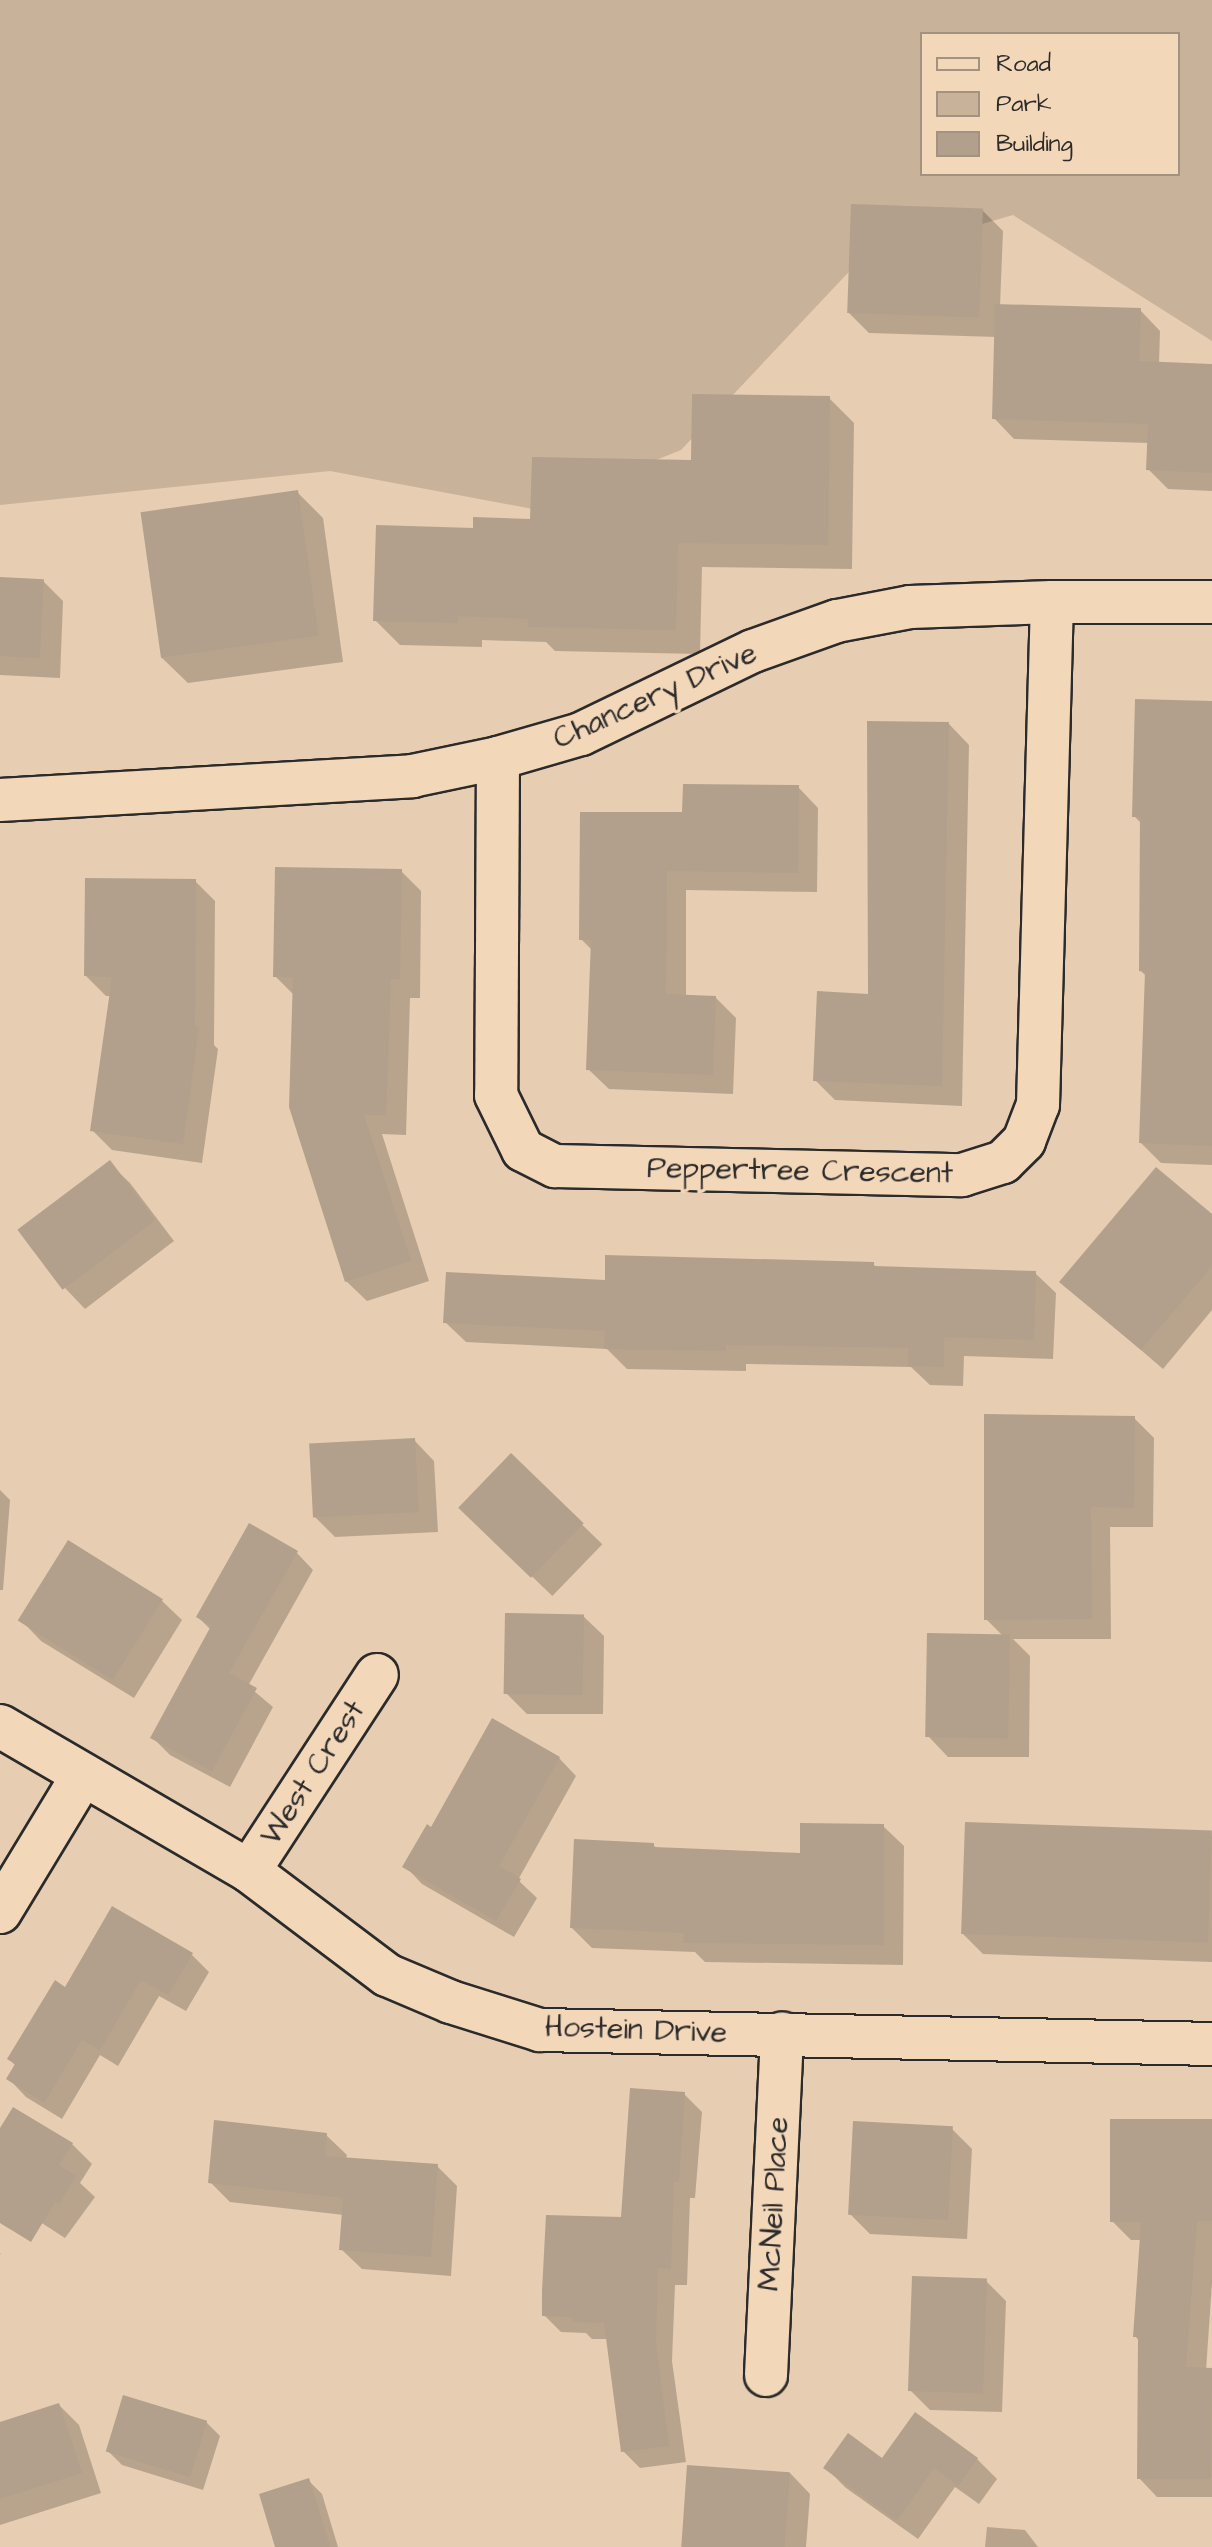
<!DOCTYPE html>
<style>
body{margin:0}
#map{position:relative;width:1212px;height:2547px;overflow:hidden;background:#e7cdb1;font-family:"Architects Daughter",sans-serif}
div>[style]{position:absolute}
.green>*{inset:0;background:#c8b29a}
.shadow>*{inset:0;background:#0003;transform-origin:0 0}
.building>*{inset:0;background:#b2a08c;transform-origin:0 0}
.roads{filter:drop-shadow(2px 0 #2b2b2b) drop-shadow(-2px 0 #2b2b2b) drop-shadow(0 2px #2b2b2b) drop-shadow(0 -2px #2b2b2b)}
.minor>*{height:42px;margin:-21px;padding:0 21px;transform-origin:21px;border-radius:21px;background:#f3d7b9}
span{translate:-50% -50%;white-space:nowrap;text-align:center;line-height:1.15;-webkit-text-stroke:7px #f3d7b9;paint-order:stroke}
.street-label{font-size:30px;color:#2b2b2b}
.legend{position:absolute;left:920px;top:32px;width:260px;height:144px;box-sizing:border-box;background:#f3d7b9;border:2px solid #a39280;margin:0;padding:10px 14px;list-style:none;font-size:24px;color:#2b2b2b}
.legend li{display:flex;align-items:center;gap:16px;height:40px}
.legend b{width:40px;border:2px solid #a39280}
</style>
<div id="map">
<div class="green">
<i style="clip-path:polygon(evenodd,0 0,1212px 0,1212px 341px,1013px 215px,861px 259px,681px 450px,533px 509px,330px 471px,0 505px,0 0,922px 34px,1178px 34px,1178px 174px,922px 174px,922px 34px)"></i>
</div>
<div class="shadow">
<i style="clip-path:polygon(983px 211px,1003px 231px,1000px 306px,1140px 310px,1160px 331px,1159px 364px,1212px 366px,1212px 491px,1168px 489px,1148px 469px,1149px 443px,1014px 439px,994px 418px,996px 337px,869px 333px,849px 313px)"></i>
<i style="clip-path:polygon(829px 398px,854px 423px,852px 569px,702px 567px,700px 654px,555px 651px,546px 642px,482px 640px,482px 647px,400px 645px,375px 620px,475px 530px,532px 521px,693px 462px)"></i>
<i style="clip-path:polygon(297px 492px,323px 518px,343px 662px,188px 683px,161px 657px)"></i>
<i style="clip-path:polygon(0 579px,43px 581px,63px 601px,60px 678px,0 675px)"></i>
<i style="clip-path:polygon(1212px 703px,1212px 1165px,1161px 1163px,1141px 1143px,1146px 976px,1141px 971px,1142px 824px,1134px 816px)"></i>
<i style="clip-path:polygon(949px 724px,969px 745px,962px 1106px,835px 1100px,815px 1080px,870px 996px)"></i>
<i style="clip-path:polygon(798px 787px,818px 808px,817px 892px,686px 890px,686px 996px,716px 998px,736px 1018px,733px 1094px,609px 1089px,588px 1069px,593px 951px,581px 939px,684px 814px)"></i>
<i style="clip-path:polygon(401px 871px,421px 891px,420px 998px,410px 998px,406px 1135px,382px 1134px,429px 1281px,367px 1301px,346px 1281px,294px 995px,275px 976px)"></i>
<i style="clip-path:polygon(195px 881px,215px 901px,214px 1045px,218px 1049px,202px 1163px,112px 1150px,92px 1130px,111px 996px,106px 996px,86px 976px)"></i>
<i style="clip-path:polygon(109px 1163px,130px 1183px,174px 1241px,85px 1309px,65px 1288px)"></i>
<i style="clip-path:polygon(1212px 1217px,1212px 1310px,1163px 1369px,1062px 1282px)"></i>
<i style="clip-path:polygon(873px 1264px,877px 1268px,1035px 1273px,1056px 1293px,1053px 1359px,964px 1356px,963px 1386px,930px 1385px,911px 1367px,746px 1364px,746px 1371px,627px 1369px,607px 1349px,466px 1342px,445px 1322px,607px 1282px)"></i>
<i style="clip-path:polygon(1134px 1418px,1154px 1438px,1153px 1527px,1110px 1527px,1111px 1639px,1013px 1639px,1030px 1656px,1029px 1757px,948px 1757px,928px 1736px,1003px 1636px,986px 1619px)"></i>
<i style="clip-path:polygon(414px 1440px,434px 1461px,438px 1532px,335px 1537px,315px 1517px)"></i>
<i style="left:511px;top:1456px;width:127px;height:72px;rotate:44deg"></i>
<i style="clip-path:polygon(0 1490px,10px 1500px,3px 1590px,0 1590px)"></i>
<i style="clip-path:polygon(296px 1552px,313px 1570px,248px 1686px,273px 1707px,230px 1787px,170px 1755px,153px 1738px,211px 1630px,198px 1617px)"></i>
<i style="clip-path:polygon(161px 1600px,182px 1620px,134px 1698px,41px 1641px,21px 1620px)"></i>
<i style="clip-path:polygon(583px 1616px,604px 1636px,603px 1714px,527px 1714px,507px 1694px)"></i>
<i style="clip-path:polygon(559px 1758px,576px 1776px,518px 1880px,537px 1898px,514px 1937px,422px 1884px,405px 1866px,431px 1829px)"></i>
<i style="clip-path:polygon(883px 1826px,904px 1846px,903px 1965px,705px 1962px,695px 1952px,592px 1948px,572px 1928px,653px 1845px,658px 1849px,802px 1855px)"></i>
<i style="clip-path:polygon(1212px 1833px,1212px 1962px,983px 1954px,963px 1934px)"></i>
<i style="clip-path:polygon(192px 1955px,209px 1972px,186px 2011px,159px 1996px,118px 2066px,100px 2055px,62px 2119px,26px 2097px,9px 2079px,16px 2066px,9px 2059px,65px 1989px)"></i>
<i style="clip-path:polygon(684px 2094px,702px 2112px,695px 2198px,690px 2198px,687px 2285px,675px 2285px,672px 2361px,686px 2462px,640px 2468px,623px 2451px,608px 2339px,592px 2339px,586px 2333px,561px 2332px,544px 2315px,623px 2219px)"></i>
<i style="clip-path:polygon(1212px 2121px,1212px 2283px,1206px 2370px,1212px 2370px,1212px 2497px,1157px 2497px,1139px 2478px,1140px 2342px,1135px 2336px,1142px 2240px,1131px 2240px,1112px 2221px)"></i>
<i style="clip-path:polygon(952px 2129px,972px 2149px,967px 2239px,870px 2234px,850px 2214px)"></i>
<i style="clip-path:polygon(0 2132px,72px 2144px,92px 2164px,80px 2183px,95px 2197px,65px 2238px,0 2196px)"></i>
<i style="clip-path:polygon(326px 2135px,347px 2155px,346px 2159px,437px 2166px,457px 2186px,451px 2276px,362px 2269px,341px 2249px,344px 2215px,230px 2202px,210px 2182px)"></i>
<i style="left:0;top:2253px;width:1px;height:66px;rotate:45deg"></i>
<i style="clip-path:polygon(986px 2281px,1006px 2301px,1002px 2412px,930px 2410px,910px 2390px)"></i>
<i style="clip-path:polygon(59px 2405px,79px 2425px,101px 2493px,0 2525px,0 2424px)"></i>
<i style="clip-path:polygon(206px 2422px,220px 2436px,203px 2490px,122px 2465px,109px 2452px)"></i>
<i style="clip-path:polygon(977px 2459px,997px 2479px,979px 2504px,955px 2487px,918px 2539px,846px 2488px,826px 2468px,882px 2461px)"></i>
<i style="clip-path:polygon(790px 2473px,810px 2494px,806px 2547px,684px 2547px)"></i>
<i style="clip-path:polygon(308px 2480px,322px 2494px,338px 2547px,277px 2547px)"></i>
<i style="clip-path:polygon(987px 2527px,1025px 2530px,1038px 2547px,985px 2547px)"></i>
</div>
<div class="building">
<i style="left:851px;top:204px;width:132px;height:109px;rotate:2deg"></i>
<i style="clip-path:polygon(995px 304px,1141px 308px,1139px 361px,1212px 364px,1212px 473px,1146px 470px,1148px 424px,992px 419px)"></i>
<i style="clip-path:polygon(692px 394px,830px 396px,828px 545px,678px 543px,676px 630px,528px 627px,528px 619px,458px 616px,458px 623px,373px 621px,376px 525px,473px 528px,473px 517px,530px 519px,532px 457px,691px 460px)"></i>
<i style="left:298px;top:490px;width:147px;height:159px;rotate:82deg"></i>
<i style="left:0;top:577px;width:44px;height:79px;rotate:3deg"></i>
<i style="clip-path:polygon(1135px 699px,1212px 701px,1212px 1146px,1139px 1143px,1145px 972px,1139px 971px,1140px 817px,1132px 817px)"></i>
<i style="clip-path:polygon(867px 721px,949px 722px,942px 1086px,813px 1081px,817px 991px,868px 994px)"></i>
<i style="clip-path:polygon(683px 784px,799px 785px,798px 873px,667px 871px,666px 994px,716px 996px,713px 1075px,586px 1070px,591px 940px,579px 940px,580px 812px,682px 812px)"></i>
<i style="clip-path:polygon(275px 867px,402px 869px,400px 979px,391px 979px,386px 1115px,364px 1115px,411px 1261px,345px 1282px,289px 1107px,293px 977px,273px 977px)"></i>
<i style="clip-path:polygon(85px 878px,196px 879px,195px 1027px,199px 1027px,183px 1144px,90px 1131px,112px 977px,84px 976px)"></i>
<i style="left:110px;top:1160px;width:75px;height:116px;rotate:53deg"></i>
<i style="clip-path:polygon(1156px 1167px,1212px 1214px,1212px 1266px,1141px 1350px,1059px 1282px)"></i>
<i style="clip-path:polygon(605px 1255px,874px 1262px,874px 1266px,1036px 1271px,1034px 1340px,944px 1337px,944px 1367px,908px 1366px,908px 1348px,726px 1345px,726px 1351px,604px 1349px,605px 1331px,443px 1323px,446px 1272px,605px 1280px)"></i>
<i style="clip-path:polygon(984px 1414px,1135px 1416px,1134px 1508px,1091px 1507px,1092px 1619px,984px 1620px)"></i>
<i style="left:415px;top:1438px;width:74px;height:106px;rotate:87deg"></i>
<i style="left:511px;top:1453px;width:101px;height:76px;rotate:44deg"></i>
<i style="clip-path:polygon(249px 1523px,298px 1551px,229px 1673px,257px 1688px,212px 1771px,150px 1738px,211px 1626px,196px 1617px)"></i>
<i style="left:68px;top:1540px;width:112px;height:95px;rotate:32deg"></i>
<i style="left:505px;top:1613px;width:79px;height:81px;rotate:1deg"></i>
<i style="left:927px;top:1633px;width:83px;height:104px;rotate:1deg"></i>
<i style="clip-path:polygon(492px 1718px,560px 1757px,499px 1866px,521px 1879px,496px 1921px,402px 1867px,427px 1824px,431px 1827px)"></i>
<i style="left:965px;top:1822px;width:247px;height:112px;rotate:2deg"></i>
<i style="clip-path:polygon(800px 1823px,884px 1824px,884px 1945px,683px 1943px,684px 1933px,570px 1928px,574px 1839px,654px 1843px,654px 1847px,800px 1853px)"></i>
<i style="clip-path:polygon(112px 1906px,193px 1953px,168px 1995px,141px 1980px,100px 2050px,82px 2040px,44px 2103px,6px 2079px,15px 2064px,7px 2059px,55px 1980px,65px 1987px)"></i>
<i style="clip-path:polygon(630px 2088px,685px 2092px,679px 2182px,674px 2182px,671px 2269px,658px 2268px,656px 2342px,669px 2446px,621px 2452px,604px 2323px,572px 2322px,573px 2317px,542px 2316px,542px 2291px,546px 2215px,621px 2217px)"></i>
<i style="clip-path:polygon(13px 2107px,73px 2143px,59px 2165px,76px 2176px,59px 2204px,55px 2202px,31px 2242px,0 2223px,0 2128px)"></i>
<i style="clip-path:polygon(1110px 2119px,1212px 2119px,1212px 2221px,1197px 2221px,1186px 2367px,1212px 2368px,1211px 2479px,1137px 2479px,1138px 2337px,1133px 2337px,1141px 2222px,1110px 2222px)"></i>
<i style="clip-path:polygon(214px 2120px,327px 2133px,325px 2156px,438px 2164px,431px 2257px,339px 2250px,343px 2198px,208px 2183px)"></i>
<i style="left:853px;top:2121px;width:100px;height:94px;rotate:3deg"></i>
<i style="left:912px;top:2276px;width:75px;height:115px;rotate:2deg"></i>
<i style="left:123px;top:2395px;width:88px;height:59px;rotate:17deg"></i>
<i style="clip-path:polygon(59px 2403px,82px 2473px,0 2499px,0 2422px)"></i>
<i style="clip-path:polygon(915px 2412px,978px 2458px,958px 2486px,934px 2468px,897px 2521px,823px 2468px,848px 2433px,882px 2458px)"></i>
<i style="left:687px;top:2465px;width:103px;height:82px;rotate:4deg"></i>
<i style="clip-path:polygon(309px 2478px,330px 2547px,275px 2547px,259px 2494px)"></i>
</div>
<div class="roads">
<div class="minor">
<i style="left:498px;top:758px;width:337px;rotate:90.3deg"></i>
<i style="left:496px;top:1095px;width:61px;rotate:63.9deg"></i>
<i style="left:523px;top:1150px;width:36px;rotate:27deg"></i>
<i style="left:555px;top:1166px;width:407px;rotate:1.3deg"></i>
<i style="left:962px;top:1175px;width:43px;rotate:-17.6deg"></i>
<i style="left:1003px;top:1162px;width:30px;rotate:-45deg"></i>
<i style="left:1024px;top:1141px;width:39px;rotate:-69deg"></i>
<i style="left:1038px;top:1105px;width:503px;rotate:-88.41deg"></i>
<i style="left:0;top:800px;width:413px;rotate:-3.3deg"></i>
<i style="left:412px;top:776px;width:88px;rotate:-11.8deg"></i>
<i style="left:498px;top:758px;width:86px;rotate:-16.1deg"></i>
<i style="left:581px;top:734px;width:191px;rotate:-25.8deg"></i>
<i style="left:753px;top:651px;width:89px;rotate:-19.7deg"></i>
<i style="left:837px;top:621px;width:74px;rotate:-10.9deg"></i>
<i style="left:910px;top:607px;width:142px;rotate:-2deg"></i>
<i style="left:1052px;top:602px;width:160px"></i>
<i style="left:0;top:1726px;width:288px;rotate:30.2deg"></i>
<i style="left:249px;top:1871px;width:173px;rotate:37deg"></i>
<i style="left:387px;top:1975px;width:69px;rotate:22.9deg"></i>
<i style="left:451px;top:2002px;width:93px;rotate:17.5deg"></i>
<i style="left:540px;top:2030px;width:672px;rotate:1.19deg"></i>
<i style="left:249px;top:1871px;width:234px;rotate:-56.9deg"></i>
<i style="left:0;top:1912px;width:160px;rotate:-58.8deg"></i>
<i style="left:766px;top:2375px;width:342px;rotate:-87.3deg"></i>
</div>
</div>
<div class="street-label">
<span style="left:655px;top:696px;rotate:-24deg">Chancery Drive</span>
<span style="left:800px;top:1171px;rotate:1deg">Peppertree Crescent</span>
<span style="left:313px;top:1773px;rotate:-57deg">West Crest</span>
<span style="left:636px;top:2030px;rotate:2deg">Hostein Drive</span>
<span style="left:774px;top:2204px;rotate:-87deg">McNeil Place</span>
</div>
<ul class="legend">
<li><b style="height:10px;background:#f3d7b9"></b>Road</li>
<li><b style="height:22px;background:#c8b29a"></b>Park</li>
<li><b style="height:22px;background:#b2a08c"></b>Building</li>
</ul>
</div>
